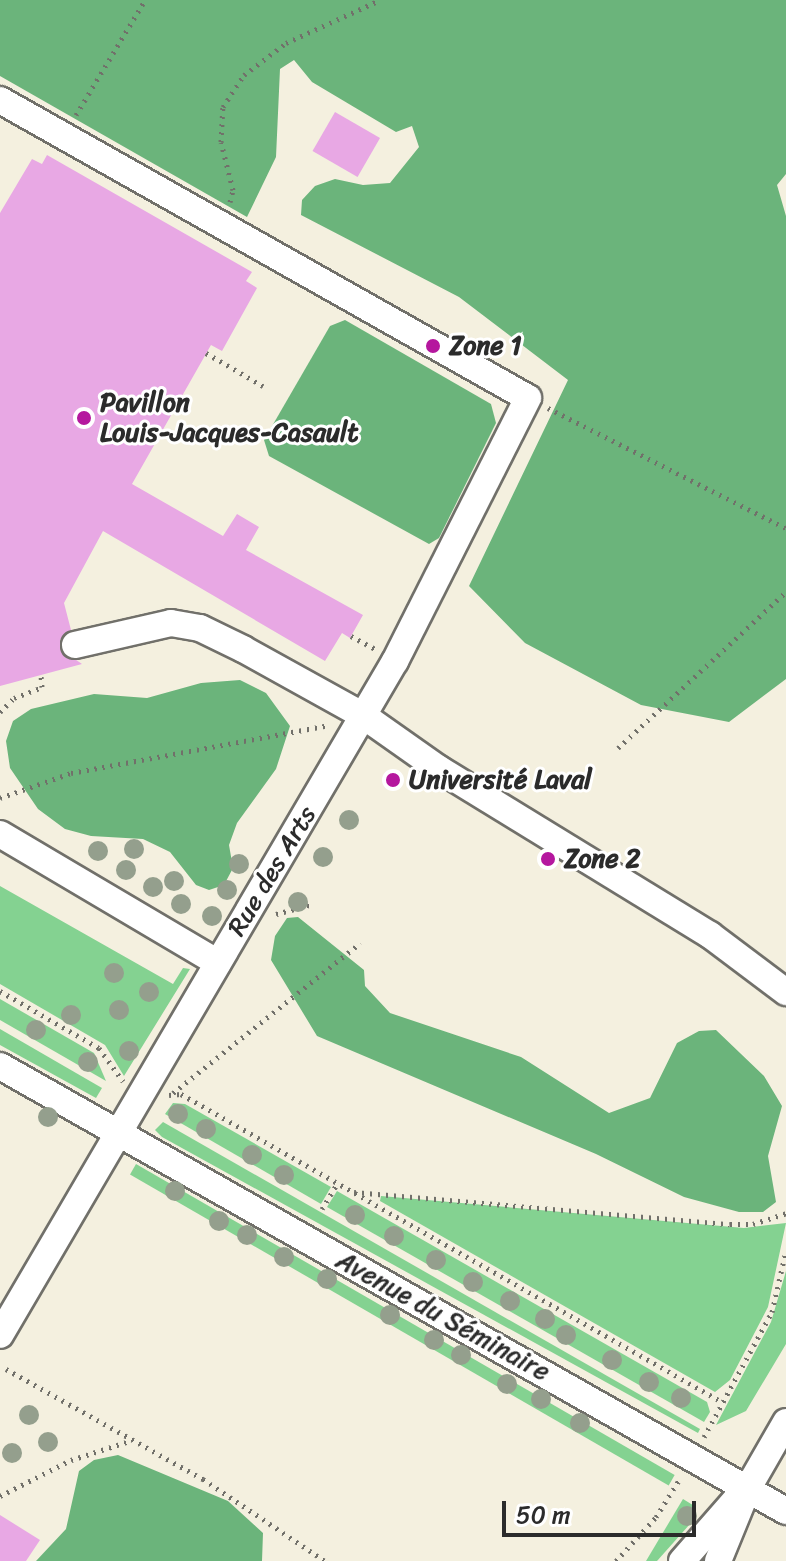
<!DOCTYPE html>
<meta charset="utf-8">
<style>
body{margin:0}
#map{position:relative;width:786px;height:1561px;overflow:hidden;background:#f4f0df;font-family:Sriracha,sans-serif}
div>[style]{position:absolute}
.green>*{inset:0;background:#84d291;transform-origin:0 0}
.forest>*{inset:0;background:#6bb47b}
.building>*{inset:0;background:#e8a8e4;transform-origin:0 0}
.path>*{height:5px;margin-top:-2.5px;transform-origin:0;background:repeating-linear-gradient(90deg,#71706a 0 2px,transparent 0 8px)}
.roads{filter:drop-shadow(2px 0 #71706a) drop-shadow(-2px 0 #71706a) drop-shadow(0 2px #71706a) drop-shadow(0 -2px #71706a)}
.minor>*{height:26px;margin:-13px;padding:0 13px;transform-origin:13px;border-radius:13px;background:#fff}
.trees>*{width:20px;height:20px;margin:-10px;border-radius:50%;background:#949f8d}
.dots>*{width:22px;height:22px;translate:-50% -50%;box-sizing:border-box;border:4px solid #fff;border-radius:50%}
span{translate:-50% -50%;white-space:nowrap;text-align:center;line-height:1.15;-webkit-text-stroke:6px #fff;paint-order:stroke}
.poi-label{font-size:26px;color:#2b2b2b;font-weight:700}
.left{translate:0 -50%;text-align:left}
.street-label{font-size:26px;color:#2b2b2b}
.scale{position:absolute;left:502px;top:1501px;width:194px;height:36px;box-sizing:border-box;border:4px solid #2b2b2b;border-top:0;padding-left:10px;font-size:24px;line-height:28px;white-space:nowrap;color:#2b2b2b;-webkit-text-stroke:6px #fff;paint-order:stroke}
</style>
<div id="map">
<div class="green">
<i style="clip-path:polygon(0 886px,173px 984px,183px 968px,190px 969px,124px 1076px,105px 1045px,0 984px)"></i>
<i style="clip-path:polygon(0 999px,94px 1053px,106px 1081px,0 1020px)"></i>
<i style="clip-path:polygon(0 1029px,102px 1088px,96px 1098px,0 1045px)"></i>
<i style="clip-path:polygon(173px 1103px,185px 1104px,331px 1187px,321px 1204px,165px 1114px)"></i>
<i style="clip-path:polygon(163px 1122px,700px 1429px,698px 1433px,162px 1137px,155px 1130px)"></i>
<i style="left:136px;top:1164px;width:622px;height:12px;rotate:30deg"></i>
<i style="clip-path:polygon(337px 1191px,707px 1402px,710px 1412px,704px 1422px,327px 1207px)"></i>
<i style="clip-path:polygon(381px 1196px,744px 1228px,786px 1223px,768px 1307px,730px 1380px,715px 1392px,380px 1201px)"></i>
<i style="clip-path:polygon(786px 1271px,786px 1344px,746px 1411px,716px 1425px,771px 1322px)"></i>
<i style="clip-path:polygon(683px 1499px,696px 1507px,690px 1524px,657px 1561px,646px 1561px)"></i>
</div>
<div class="forest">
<i style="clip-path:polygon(0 0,786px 0,786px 174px,777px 185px,786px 216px,786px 679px,729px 722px,641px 705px,525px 643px,469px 586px,568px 380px,459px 297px,301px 215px,302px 200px,315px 186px,335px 179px,363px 185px,390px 183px,419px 147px,412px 126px,396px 132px,312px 82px,294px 60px,280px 69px,276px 157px,247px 217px,0 76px)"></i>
<i style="clip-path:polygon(345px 320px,491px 404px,496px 423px,439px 538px,429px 544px,269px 456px,264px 440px,330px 326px)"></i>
<i style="clip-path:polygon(240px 680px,266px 693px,290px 726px,276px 769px,237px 823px,229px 845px,233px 868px,224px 885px,209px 890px,196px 885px,170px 852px,143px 839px,91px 836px,65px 829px,38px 809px,10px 768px,6px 741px,13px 721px,31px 709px,94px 694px,147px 698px,201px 683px)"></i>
<i style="clip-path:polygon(298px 917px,364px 970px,365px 986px,390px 1013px,521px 1057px,609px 1113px,650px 1098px,677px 1043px,699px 1031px,716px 1030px,764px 1076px,782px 1106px,768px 1156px,776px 1202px,763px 1212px,739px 1212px,684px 1197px,596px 1154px,317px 1036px,271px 960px,275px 936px,287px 918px)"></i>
<i style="clip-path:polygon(118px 1455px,228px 1501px,263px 1533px,262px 1561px,36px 1561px,66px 1529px,79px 1471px,94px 1460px)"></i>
</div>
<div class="building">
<i style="left:335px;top:112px;width:52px;height:45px;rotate:30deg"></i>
<i style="clip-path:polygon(47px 155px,252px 272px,246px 281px,257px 288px,222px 351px,211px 345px,132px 484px,223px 536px,237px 514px,259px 527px,246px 550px,363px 615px,350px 638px,342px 633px,325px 661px,103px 531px,64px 603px,71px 630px,60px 640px,60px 649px,82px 664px,0 686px,0 213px,32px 159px,42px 164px)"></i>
<i style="clip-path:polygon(0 1515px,40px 1540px,26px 1561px,0 1561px)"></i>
</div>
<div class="path">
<i style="left:76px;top:115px;width:134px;rotate:-59deg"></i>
<i style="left:230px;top:202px;width:12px;rotate:-76deg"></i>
<i style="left:233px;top:190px;width:49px;rotate:-104deg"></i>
<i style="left:221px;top:142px;width:35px;rotate:-87deg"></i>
<i style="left:223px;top:107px;width:38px;rotate:-57deg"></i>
<i style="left:244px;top:75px;width:53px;rotate:-37.3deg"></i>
<i style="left:286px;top:43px;width:103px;rotate:-24.6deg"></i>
<i style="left:206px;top:353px;width:66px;rotate:30.1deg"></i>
<i style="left:548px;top:408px;width:267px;rotate:26.8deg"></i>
<i style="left:351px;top:636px;width:27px;rotate:28deg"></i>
<i style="left:0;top:712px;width:20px;rotate:-45deg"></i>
<i style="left:14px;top:698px;width:30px;rotate:-21deg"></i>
<i style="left:42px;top:687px;width:12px;rotate:-95deg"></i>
<i style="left:618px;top:748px;width:229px;rotate:-42.9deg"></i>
<i style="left:0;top:798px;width:75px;rotate:-19.4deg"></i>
<i style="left:71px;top:773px;width:263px;rotate:-10.5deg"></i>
<i style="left:276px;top:914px;width:39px;rotate:-15deg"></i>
<i style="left:0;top:991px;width:114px;rotate:29.9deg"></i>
<i style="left:99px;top:1048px;width:41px;rotate:54deg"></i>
<i style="left:173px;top:1093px;width:240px;rotate:-38.7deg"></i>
<i style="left:169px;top:1095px;width:12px;rotate:-5deg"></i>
<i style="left:181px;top:1094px;width:623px;rotate:29.65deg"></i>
<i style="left:354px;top:1192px;width:377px;rotate:4.9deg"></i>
<i style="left:730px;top:1224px;width:23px"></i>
<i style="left:753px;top:1224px;width:35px;rotate:-18deg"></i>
<i style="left:322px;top:1209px;width:29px;rotate:-59deg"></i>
<i style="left:6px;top:1369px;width:226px;rotate:29.2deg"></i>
<i style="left:203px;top:1479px;width:147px;rotate:33.9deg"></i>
<i style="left:704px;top:1437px;width:142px;rotate:-61.5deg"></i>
<i style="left:772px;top:1312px;width:63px;rotate:-77.1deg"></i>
<i style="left:0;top:1496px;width:80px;rotate:-26.9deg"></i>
<i style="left:71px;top:1460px;width:62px;rotate:-17.9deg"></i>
<i style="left:616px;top:1561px;width:59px;rotate:-47.7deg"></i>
<i style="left:656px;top:1517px;width:47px;rotate:-58deg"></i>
</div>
<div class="roads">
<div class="minor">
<i style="left:0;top:100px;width:606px;rotate:29.44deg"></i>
<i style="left:528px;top:398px;width:295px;rotate:116.8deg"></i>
<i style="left:395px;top:661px;width:781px;rotate:120.37deg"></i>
<i style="left:75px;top:645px;width:98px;rotate:-12.9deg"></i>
<i style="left:171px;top:623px;width:29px;rotate:10deg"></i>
<i style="left:200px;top:628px;width:48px;rotate:26deg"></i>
<i style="left:243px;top:649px;width:138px;rotate:29deg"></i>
<i style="left:364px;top:716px;width:92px;rotate:35.2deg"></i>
<i style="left:439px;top:769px;width:318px;rotate:31.5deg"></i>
<i style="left:710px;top:935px;width:95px;rotate:36.9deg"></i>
<i style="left:0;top:834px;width:253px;rotate:30.6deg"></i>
<i style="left:0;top:1066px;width:903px;rotate:29.52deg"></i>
<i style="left:682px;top:1561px;width:86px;rotate:-48.8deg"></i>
<i style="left:718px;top:1561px;width:79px;rotate:-67.7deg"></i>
<i style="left:748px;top:1488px;width:76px;rotate:-60.1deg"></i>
</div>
</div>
<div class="trees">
<i style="left:349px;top:820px"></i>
<i style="left:134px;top:849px"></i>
<i style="left:98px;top:851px"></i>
<i style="left:323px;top:857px"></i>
<i style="left:239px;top:864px"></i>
<i style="left:126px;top:870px"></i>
<i style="left:174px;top:881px"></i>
<i style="left:153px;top:887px"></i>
<i style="left:227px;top:890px"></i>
<i style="left:298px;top:902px"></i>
<i style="left:181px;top:904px"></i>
<i style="left:212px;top:916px"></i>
<i style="left:114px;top:973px"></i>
<i style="left:149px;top:992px"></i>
<i style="left:119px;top:1010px"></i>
<i style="left:71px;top:1015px"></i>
<i style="left:36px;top:1030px"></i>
<i style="left:129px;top:1051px"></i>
<i style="left:88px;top:1062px"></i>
<i style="left:178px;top:1114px"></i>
<i style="left:48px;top:1117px"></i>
<i style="left:206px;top:1129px"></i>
<i style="left:252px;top:1155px"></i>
<i style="left:284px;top:1175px"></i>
<i style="left:175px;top:1191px"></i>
<i style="left:355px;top:1215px"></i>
<i style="left:219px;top:1221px"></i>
<i style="left:247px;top:1235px"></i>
<i style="left:394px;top:1236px"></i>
<i style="left:284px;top:1257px"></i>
<i style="left:436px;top:1260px"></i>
<i style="left:327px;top:1279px"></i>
<i style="left:473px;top:1282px"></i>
<i style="left:510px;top:1301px"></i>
<i style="left:390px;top:1315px"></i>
<i style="left:545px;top:1319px"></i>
<i style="left:566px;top:1335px"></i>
<i style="left:434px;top:1340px"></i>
<i style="left:461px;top:1355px"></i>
<i style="left:612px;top:1360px"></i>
<i style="left:649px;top:1382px"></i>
<i style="left:507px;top:1384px"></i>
<i style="left:681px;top:1398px"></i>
<i style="left:541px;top:1399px"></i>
<i style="left:29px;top:1415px"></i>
<i style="left:580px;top:1423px"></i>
<i style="left:48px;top:1442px"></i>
<i style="left:12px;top:1453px"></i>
<i style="left:687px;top:1516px"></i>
</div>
<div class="dots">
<i style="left:433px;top:346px;background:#b5179e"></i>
<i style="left:84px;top:418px;background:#b5179e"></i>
<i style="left:393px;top:780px;background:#b5179e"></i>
<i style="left:548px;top:859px;background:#b5179e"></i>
</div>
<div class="poi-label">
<span class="left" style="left:449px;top:346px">Zone 1</span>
<span class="left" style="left:100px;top:418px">Pavillon<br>Louis-Jacques-Casault</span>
<span class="left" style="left:409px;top:780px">Université Laval</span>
<span class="left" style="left:564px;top:859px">Zone 2</span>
</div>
<div class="street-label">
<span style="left:272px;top:871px;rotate:-59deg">Rue des Arts</span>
<span style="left:443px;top:1316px;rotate:29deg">Avenue du Séminaire</span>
</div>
<div class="scale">50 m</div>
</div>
